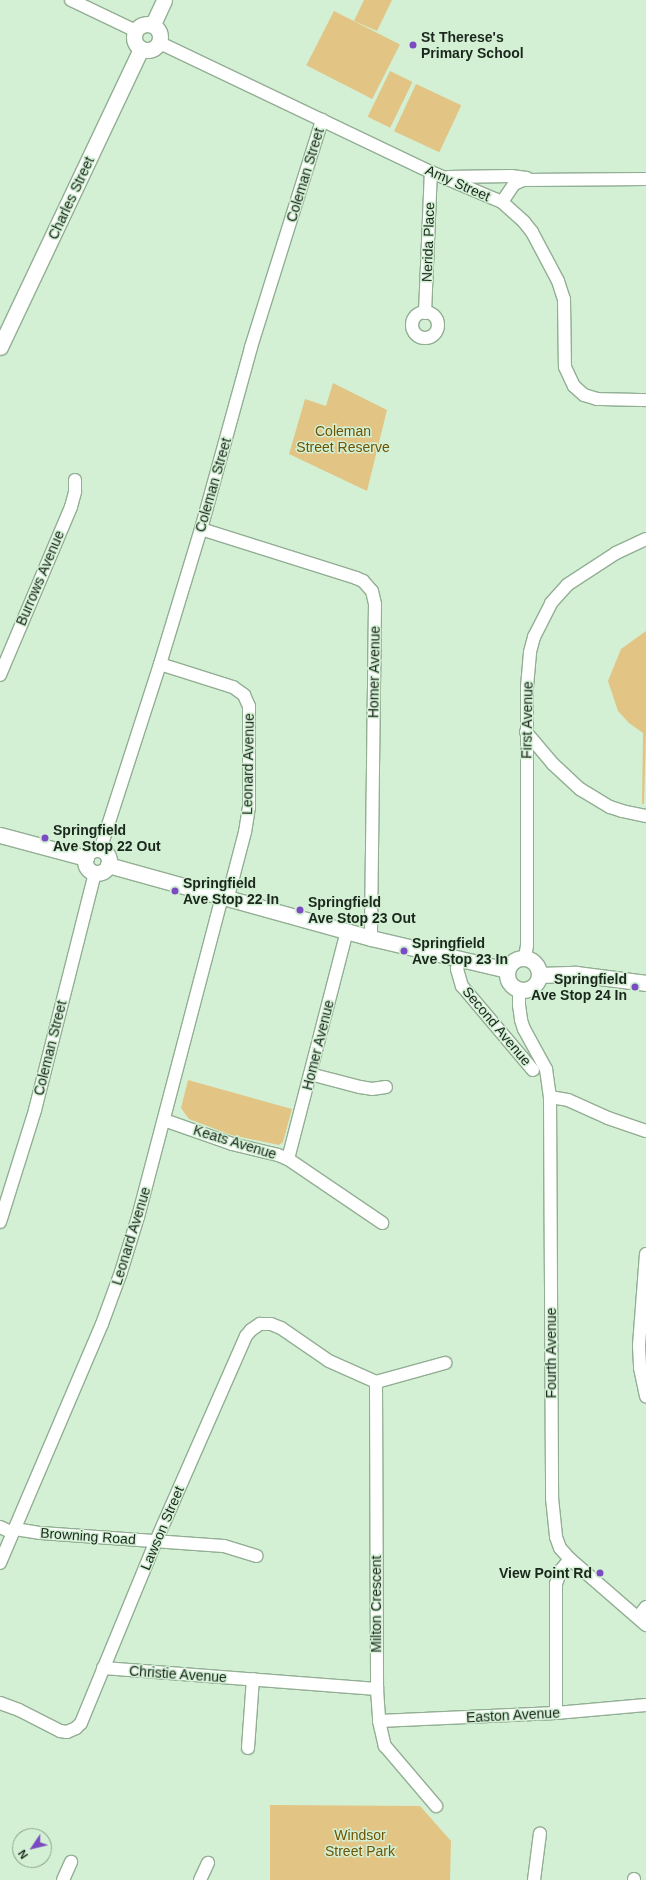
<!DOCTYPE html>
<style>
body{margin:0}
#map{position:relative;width:646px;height:1880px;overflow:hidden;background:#d3f0d4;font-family:Arial,sans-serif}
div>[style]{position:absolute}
.green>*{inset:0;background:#e2c484;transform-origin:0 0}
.roads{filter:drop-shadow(1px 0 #92ae93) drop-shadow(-1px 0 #92ae93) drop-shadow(0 1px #92ae93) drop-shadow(0 -1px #92ae93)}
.minor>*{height:12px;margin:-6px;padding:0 6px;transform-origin:6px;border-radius:6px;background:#fff}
.minor>.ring{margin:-6px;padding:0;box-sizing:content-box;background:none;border:12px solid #fff;border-radius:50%}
.tertiary>*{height:15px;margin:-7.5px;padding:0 7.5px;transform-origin:7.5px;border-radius:7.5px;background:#fff}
.tertiary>.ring{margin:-7.5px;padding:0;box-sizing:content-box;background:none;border:15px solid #fff;border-radius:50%}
.dots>*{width:11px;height:11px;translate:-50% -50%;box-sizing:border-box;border:2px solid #d3f0d4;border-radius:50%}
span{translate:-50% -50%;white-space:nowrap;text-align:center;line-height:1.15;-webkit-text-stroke:3px #d3f0d4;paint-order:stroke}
.poi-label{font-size:14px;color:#1b261c;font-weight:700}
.left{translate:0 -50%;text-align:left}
.right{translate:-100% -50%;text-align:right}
.street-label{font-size:14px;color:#1b261c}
.park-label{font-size:14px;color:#6e5302}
.north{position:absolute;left:12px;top:1828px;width:40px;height:40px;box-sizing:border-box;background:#d3f0d4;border:1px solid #899f8a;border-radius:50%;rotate:235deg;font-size:11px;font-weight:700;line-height:16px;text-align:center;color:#1b261c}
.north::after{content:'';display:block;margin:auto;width:14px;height:18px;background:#7b4bc3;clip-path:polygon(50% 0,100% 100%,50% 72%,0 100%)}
</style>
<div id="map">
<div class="green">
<i style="clip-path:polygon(364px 0,392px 0,377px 31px,354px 21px)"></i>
<i style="left:334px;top:11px;width:74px;height:61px;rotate:27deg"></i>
<i style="left:390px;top:71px;width:25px;height:51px;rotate:26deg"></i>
<i style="left:416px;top:84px;width:50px;height:52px;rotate:25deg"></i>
<i style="clip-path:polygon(333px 383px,387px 410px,367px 491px,289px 454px,305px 399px,326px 406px)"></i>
<i style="clip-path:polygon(646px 631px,646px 733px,644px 804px,642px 804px,643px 733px,629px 723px,618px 711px,608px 681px,621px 649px)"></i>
<i style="clip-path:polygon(188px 1080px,292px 1109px,283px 1142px,279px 1145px,231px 1135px,189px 1119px,181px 1108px)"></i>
<i style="clip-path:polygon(270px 1805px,420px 1806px,451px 1841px,450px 1880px,270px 1880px)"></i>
</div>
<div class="roads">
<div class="minor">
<i style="left:71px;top:0;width:72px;rotate:25.5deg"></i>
<i style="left:160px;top:43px;width:300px;rotate:25.5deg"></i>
<i style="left:431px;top:172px;width:77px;rotate:22.9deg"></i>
<i style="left:502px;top:202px;width:30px;rotate:42deg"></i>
<i style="left:524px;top:222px;width:13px;rotate:51deg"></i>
<i style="left:532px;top:232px;width:55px;rotate:62deg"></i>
<i style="left:558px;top:281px;width:19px;rotate:72deg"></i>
<i style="left:564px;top:299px;width:68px;rotate:89.2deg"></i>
<i style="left:565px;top:367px;width:21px;rotate:65deg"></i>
<i style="left:574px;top:386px;width:13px;rotate:42deg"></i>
<i style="left:584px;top:395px;width:14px;rotate:17deg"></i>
<i style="left:597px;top:399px;width:49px;rotate:1.2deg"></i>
<i style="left:448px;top:177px;width:63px;rotate:-0.9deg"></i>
<i style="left:511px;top:176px;width:16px;rotate:7deg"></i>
<i style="left:502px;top:202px;width:22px;rotate:-56deg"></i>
<i style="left:514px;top:184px;width:10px;rotate:-24deg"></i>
<i style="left:523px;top:180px;width:123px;rotate:-0.5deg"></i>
<i class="ring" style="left:412px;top:312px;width:14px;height:14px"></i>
<i style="left:425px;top:313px;width:141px;rotate:-87.6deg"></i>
<i style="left:201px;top:529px;width:163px;rotate:17.5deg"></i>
<i style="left:356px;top:578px;width:8px;rotate:23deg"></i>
<i style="left:363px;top:581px;width:13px;rotate:48deg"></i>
<i style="left:372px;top:591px;width:13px;rotate:77deg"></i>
<i style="left:375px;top:604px;width:334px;rotate:90.7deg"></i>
<i style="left:160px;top:664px;width:77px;rotate:17.5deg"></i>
<i style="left:233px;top:687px;width:14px;rotate:36deg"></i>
<i style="left:244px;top:695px;width:12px;rotate:66deg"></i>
<i style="left:249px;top:706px;width:101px;rotate:90deg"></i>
<i style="left:249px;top:807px;width:25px;rotate:99deg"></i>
<i style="left:245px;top:832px;width:67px;rotate:104.7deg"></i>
<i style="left:0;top:675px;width:182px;rotate:-67.1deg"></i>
<i style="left:71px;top:507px;width:16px;rotate:-75deg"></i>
<i style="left:75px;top:492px;width:12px;rotate:-90deg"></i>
<i style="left:526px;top:732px;width:42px;rotate:49.8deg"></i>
<i style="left:553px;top:764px;width:37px;rotate:43deg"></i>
<i style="left:580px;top:789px;width:35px;rotate:31deg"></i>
<i style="left:610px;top:807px;width:13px;rotate:18deg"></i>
<i style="left:622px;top:811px;width:25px;rotate:12deg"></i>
<i style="left:100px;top:850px;width:195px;rotate:-72.1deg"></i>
<i style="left:160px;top:664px;width:141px;rotate:-73.1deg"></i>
<i style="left:201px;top:529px;width:189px;rotate:-74.6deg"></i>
<i style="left:251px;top:347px;width:238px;rotate:-72.6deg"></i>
<i style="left:525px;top:958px;width:13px;rotate:-81deg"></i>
<i style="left:527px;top:945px;width:258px;rotate:-90deg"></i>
<i style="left:527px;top:687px;width:35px;rotate:-85deg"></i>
<i style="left:530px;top:652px;width:16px;rotate:-75deg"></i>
<i style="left:534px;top:637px;width:38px;rotate:-63deg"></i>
<i style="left:551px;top:603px;width:24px;rotate:-48deg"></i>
<i style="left:567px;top:585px;width:59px;rotate:-33.1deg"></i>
<i style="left:616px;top:553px;width:33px;rotate:-25deg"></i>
<i style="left:459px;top:960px;width:9px;rotate:103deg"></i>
<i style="left:457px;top:969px;width:18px;rotate:74deg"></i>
<i style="left:462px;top:986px;width:110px;rotate:49.8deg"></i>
<i style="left:519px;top:990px;width:15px;rotate:90deg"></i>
<i style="left:519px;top:1005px;width:15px;rotate:82deg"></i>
<i style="left:521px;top:1020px;width:9px;rotate:72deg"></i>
<i style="left:524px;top:1029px;width:46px;rotate:61.2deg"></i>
<i style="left:546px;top:1069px;width:28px;rotate:82deg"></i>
<i style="left:550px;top:1097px;width:401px;rotate:89.7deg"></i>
<i style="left:552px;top:1498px;width:39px;rotate:84deg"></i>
<i style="left:556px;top:1537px;width:12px;rotate:70deg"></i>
<i style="left:560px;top:1548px;width:15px;rotate:48deg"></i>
<i style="left:570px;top:1559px;width:14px;rotate:129deg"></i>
<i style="left:561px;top:1570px;width:15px;rotate:110deg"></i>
<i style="left:556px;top:1584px;width:129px;rotate:90deg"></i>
<i style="left:310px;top:1074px;width:52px;rotate:14.6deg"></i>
<i style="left:360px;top:1087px;width:12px;rotate:9deg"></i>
<i style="left:372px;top:1089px;width:14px;rotate:-8deg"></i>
<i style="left:550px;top:1097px;width:18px;rotate:9deg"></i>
<i style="left:568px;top:1100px;width:44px;rotate:24.2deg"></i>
<i style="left:608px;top:1118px;width:40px;rotate:18.9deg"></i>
<i style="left:164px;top:1120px;width:72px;rotate:19.4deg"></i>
<i style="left:232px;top:1144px;width:47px;rotate:13.4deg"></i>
<i style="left:278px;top:1155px;width:11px;rotate:22deg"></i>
<i style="left:288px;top:1159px;width:114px;rotate:34.2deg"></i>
<i style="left:288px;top:1159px;width:236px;rotate:-75.5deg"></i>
<i style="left:0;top:1222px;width:117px;rotate:-72.6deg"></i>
<i style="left:35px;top:1110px;width:244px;rotate:-75.8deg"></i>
<i style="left:646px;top:1254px;width:92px;rotate:94.4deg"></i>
<i style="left:639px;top:1346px;width:22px;rotate:87deg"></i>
<i style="left:640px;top:1368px;width:29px;rotate:78deg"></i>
<i style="left:376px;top:1382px;width:72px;rotate:-15.4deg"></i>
<i style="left:0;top:1527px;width:14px;rotate:25deg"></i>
<i style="left:15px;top:1529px;width:26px;rotate:9deg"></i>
<i style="left:41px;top:1533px;width:183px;rotate:4.1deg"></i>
<i style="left:224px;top:1546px;width:34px;rotate:17deg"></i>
<i style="left:570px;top:1559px;width:101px;rotate:41deg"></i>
<i style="left:0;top:1563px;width:260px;rotate:-66.9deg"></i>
<i style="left:102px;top:1324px;width:55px;rotate:-69.9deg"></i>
<i style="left:121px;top:1272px;width:58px;rotate:-72.8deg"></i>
<i style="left:138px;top:1217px;width:332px;rotate:-75.3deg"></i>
<i style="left:638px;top:1617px;width:13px;rotate:-51deg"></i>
<i style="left:103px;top:1668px;width:275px;rotate:4.4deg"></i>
<i style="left:0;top:1703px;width:20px;rotate:20deg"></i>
<i style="left:19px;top:1710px;width:46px;rotate:27.1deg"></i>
<i style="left:60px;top:1731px;width:7px;rotate:8deg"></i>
<i style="left:67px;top:1732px;width:10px;rotate:-24deg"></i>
<i style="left:76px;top:1728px;width:7px;rotate:-45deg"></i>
<i style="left:81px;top:1723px;width:197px;rotate:-67.6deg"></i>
<i style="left:156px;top:1541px;width:224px;rotate:-66.3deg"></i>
<i style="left:246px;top:1336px;width:8px;rotate:-50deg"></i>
<i style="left:251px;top:1330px;width:11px;rotate:-34deg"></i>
<i style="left:260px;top:1324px;width:11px"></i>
<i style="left:271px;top:1324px;width:11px;rotate:22deg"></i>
<i style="left:281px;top:1328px;width:58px;rotate:34.5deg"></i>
<i style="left:329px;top:1361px;width:51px;rotate:24.1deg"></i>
<i style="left:376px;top:1382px;width:307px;rotate:89.8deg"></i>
<i style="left:377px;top:1689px;width:32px;rotate:86deg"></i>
<i style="left:379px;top:1721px;width:26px;rotate:77deg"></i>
<i style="left:385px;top:1746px;width:79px;rotate:49.6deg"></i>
<i style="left:379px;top:1721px;width:177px;rotate:-2.6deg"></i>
<i style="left:556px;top:1713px;width:90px;rotate:-5.1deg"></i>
<i style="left:248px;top:1748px;width:69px;rotate:-85.9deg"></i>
<i style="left:634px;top:1879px;width:1px;rotate:90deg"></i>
<i style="left:63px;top:1880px;width:20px;rotate:-66deg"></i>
<i style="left:200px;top:1880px;width:19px;rotate:-65deg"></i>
<i style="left:534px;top:1880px;width:47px;rotate:-82.7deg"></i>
</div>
<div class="tertiary">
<i class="ring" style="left:134px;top:24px;width:11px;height:11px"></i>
<i style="left:153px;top:24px;width:26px;rotate:-65deg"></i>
<i style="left:0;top:347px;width:330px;rotate:-64.7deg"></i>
<i style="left:0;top:835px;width:89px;rotate:15deg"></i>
<i class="ring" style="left:85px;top:849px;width:9px;height:9px"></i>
<i style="left:108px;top:865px;width:273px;rotate:15.5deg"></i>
<i style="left:371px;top:938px;width:140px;rotate:13.2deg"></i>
<i class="ring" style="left:507px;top:958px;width:17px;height:17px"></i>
<i style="left:539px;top:975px;width:37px;rotate:-2deg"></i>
<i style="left:576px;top:974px;width:71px;rotate:7.3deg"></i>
</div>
</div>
<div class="dots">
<i style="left:413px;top:45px;background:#7b4bc3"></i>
<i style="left:45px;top:838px;background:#7b4bc3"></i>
<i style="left:175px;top:891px;background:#7b4bc3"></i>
<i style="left:300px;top:910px;background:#7b4bc3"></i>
<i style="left:404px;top:951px;background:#7b4bc3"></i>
<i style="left:635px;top:987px;background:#7b4bc3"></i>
<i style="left:600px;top:1573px;background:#7b4bc3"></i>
</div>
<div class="poi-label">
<span class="left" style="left:421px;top:45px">St Therese's<br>Primary School</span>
<span class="left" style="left:53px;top:838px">Springfield<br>Ave Stop 22 Out</span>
<span class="left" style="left:183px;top:891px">Springfield<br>Ave Stop 22 In</span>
<span class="left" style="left:308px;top:910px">Springfield<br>Ave Stop 23 Out</span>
<span class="left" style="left:412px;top:951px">Springfield<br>Ave Stop 23 In</span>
<span class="right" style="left:627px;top:987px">Springfield<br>Ave Stop 24 In</span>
<span class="right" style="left:592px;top:1573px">View Point Rd</span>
</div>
<div class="street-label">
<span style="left:305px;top:175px;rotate:-73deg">Coleman Street</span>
<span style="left:458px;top:183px;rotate:24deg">Amy Street</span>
<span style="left:71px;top:198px;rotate:-65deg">Charles Street</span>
<span style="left:428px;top:242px;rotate:-88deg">Nerida Place</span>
<span style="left:213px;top:485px;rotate:-74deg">Coleman Street</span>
<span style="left:40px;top:578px;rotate:-67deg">Burrows Avenue</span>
<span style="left:374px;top:672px;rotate:-89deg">Homer Avenue</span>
<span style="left:527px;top:720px;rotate:-89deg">First Avenue</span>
<span style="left:248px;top:764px;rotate:-89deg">Leonard Avenue</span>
<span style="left:497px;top:1026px;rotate:50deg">Second Avenue</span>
<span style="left:318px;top:1045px;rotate:-76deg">Homer Avenue</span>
<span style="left:50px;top:1048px;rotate:-76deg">Coleman Street</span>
<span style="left:235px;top:1142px;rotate:17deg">Keats Avenue</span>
<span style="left:131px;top:1236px;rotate:-73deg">Leonard Avenue</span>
<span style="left:551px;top:1353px;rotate:-90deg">Fourth Avenue</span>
<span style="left:162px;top:1528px;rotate:-67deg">Lawson Street</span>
<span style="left:88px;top:1536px;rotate:4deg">Browning Road</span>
<span style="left:376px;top:1604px;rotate:-90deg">Milton Crescent</span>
<span style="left:178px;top:1674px;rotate:4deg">Christie Avenue</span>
<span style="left:513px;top:1715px;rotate:-3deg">Easton Avenue</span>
</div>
<div class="park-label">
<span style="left:343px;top:439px">Coleman<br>Street Reserve</span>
<span style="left:360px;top:1843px">Windsor<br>Street Park</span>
</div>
<div class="north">N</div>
</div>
